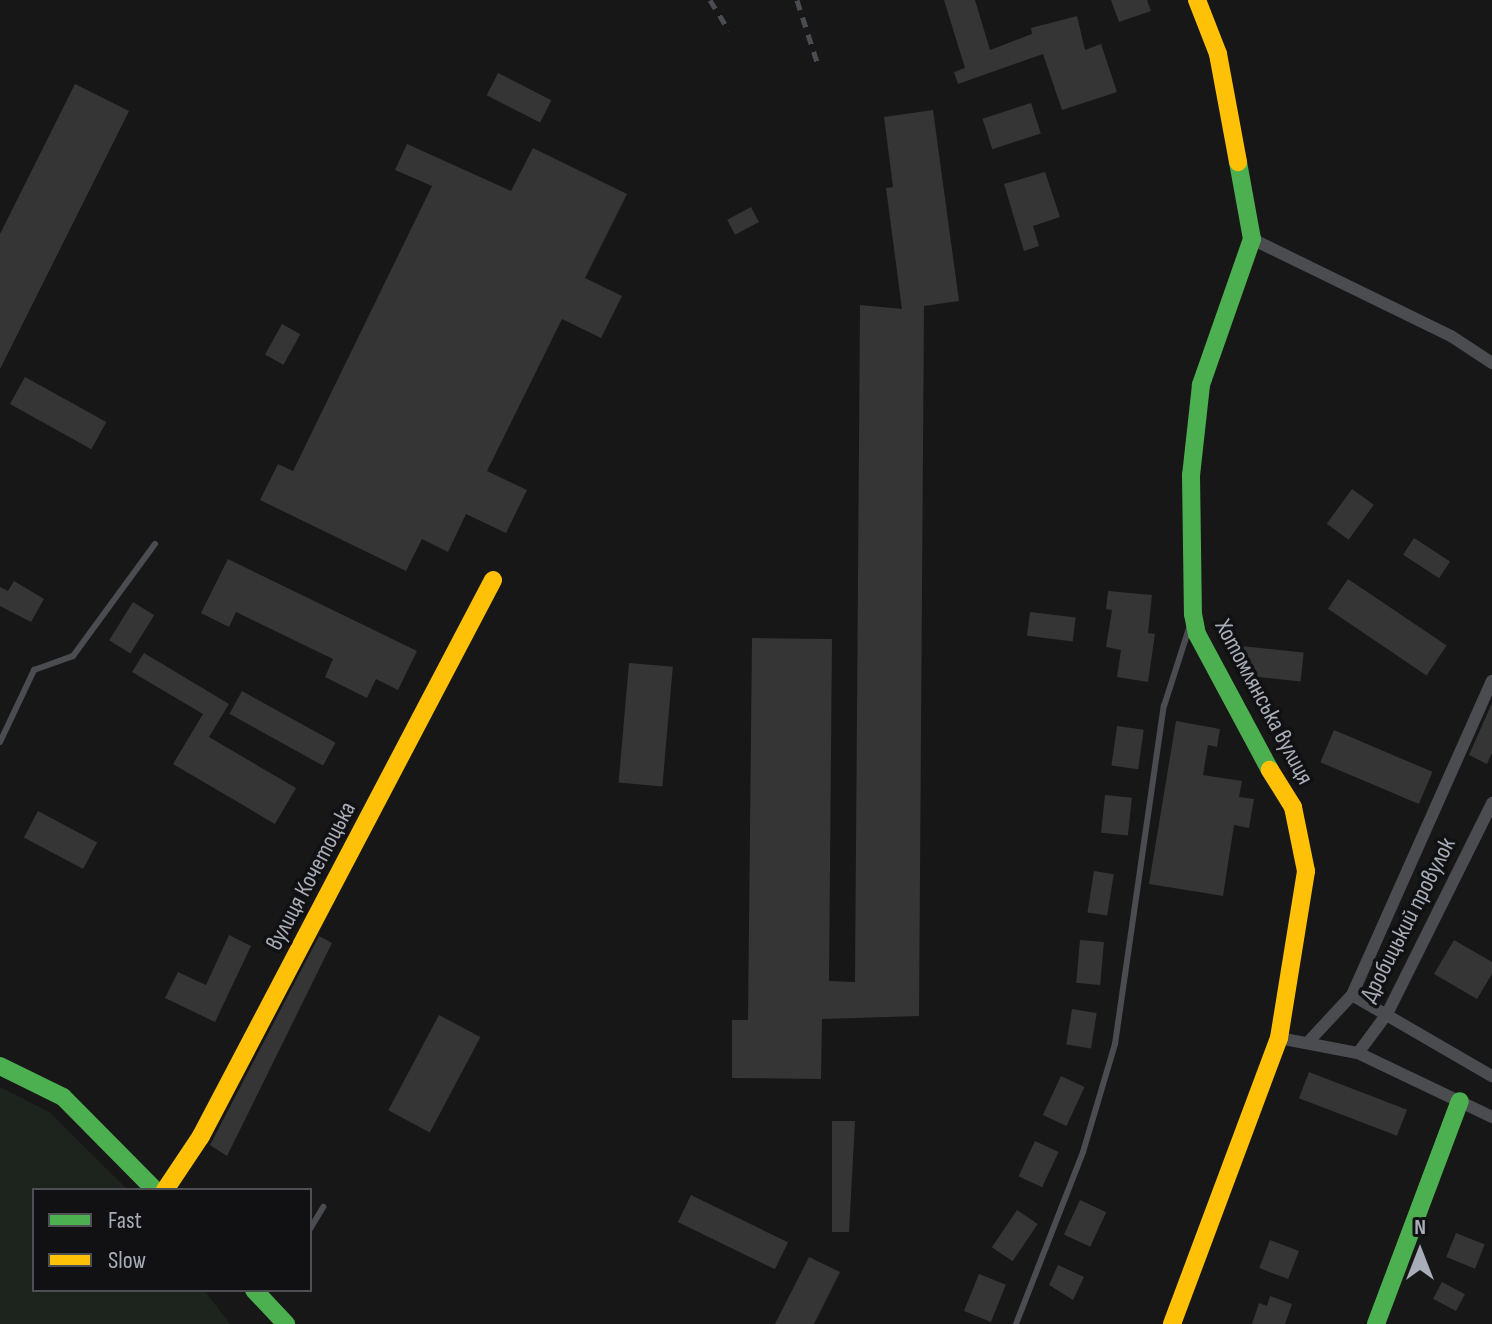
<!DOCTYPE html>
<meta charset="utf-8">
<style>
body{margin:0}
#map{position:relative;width:1492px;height:1324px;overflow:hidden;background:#171717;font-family:"Sofia Sans Condensed",sans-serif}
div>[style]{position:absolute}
.green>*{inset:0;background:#1d241e}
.building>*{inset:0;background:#353536;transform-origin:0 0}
.lane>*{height:6px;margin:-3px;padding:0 3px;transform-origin:3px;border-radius:3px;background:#4b4c50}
.street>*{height:12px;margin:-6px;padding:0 6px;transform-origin:6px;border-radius:6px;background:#4b4c50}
.fast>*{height:18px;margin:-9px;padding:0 9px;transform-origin:9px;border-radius:9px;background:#4caf50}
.slow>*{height:18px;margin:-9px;padding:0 9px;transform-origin:9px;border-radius:9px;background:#ffc107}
.rail>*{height:5px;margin-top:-2.5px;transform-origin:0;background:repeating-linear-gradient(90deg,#4b4c4f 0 10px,transparent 0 18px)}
span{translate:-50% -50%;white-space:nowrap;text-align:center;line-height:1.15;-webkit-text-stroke:7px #111113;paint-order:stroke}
.street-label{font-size:24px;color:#a8adb8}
.legend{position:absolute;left:32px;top:1188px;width:280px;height:104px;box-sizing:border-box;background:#111113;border:2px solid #4d4f55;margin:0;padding:10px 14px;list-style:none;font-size:24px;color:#a8adb8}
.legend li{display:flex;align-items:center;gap:16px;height:40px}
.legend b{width:40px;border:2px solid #4d4f55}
.north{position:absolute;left:1380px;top:1212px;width:80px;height:80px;-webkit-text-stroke:6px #111113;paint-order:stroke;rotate:0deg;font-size:22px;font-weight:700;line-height:32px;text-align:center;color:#a8adb8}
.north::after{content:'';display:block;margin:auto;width:28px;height:36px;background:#a8adb8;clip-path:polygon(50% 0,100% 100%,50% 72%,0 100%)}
</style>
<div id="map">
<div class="green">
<i style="clip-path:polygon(0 1087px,49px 1112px,128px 1190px,34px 1190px,34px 1290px,204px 1290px,230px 1324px,0 1324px)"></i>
</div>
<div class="building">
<i style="clip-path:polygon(944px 0,975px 0,990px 50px,1032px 34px,1031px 28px,1077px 16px,1085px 50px,1101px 44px,1117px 92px,1062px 110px,1043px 54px,958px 84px,954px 72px,965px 68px)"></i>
<i style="clip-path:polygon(1111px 0,1147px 0,1151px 11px,1119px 22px)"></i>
<i style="left:498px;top:73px;width:60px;height:25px;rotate:27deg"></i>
<i style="clip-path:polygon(75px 84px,129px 111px,0 369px,0 234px)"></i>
<i style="left:1031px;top:103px;width:32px;height:51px;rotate:72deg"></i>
<i style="clip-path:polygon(933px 110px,959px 301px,924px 306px,919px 1016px,822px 1019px,821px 1079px,732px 1078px,732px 1020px,748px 1020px,752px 638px,832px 639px,829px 981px,855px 982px,860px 305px,902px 309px,886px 188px,893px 187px,884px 117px)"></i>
<i style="clip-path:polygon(407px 144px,511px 191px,533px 148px,627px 194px,585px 278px,622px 296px,601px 338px,562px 319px,487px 471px,527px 490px,506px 533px,466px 514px,448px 552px,422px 539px,406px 571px,260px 500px,278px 464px,293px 471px,432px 186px,395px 170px)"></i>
<i style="clip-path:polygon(1045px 172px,1060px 217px,1033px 226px,1039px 246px,1024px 251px,1004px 184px)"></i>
<i style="left:751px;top:207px;width:17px;height:27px;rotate:62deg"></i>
<i style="left:282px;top:324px;width:21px;height:35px;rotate:29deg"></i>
<i style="left:25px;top:377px;width:93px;height:31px;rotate:29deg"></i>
<i style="left:1352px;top:489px;width:27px;height:43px;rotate:36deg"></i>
<i style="left:1414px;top:538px;width:43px;height:20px;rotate:33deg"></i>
<i style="clip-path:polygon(228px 559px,417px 651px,398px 690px,376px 679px,367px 698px,325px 677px,333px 659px,236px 612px,229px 627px,201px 613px)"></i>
<i style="left:1348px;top:579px;width:119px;height:36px;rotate:34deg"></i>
<i style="clip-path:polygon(14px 581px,44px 599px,31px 622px,0 606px,0 587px,8px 591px)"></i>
<i style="clip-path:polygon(1108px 591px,1152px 595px,1148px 633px,1155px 634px,1148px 682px,1117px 677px,1121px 650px,1106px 647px,1112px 610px,1106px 609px)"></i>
<i style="left:133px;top:602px;width:25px;height:45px;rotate:32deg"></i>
<i style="left:1030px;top:612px;width:46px;height:24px;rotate:7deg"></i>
<i style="left:1241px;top:646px;width:63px;height:29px;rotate:6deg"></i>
<i style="clip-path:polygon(144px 653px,229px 704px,209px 737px,296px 788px,275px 824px,173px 764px,203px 714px,132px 672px)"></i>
<i style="left:629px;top:663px;width:44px;height:120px;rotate:5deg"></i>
<i style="left:242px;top:691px;width:107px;height:26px;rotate:29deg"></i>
<i style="clip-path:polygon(1492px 703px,1492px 753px,1487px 764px,1469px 755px)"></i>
<i style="clip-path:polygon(1176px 721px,1220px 729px,1217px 747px,1208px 745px,1203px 775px,1242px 781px,1239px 797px,1254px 799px,1249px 828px,1234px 825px,1223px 896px,1149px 884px)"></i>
<i style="left:1117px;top:726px;width:27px;height:40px;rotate:8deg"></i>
<i style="left:1334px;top:730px;width:107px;height:35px;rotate:23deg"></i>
<i style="left:1105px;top:795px;width:27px;height:38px;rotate:6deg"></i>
<i style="left:38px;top:811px;width:67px;height:30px;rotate:28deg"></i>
<i style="left:1094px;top:871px;width:20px;height:42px;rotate:9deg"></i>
<i style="clip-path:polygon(229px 935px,251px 946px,215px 1022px,165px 998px,178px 972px,206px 985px)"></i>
<i style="clip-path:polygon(319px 936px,332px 943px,227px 1156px,210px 1145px)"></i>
<i style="left:1080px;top:940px;width:24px;height:43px;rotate:5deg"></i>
<i style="clip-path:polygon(1454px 940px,1492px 962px,1492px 974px,1477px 999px,1434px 974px)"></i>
<i style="left:1072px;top:1009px;width:25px;height:36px;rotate:9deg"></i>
<i style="left:439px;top:1015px;width:47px;height:108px;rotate:28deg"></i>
<i style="left:1309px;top:1072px;width:105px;height:28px;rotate:21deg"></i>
<i style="left:1061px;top:1076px;width:26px;height:43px;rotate:25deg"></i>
<i style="clip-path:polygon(832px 1121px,855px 1121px,849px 1232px,832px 1232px)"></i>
<i style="left:1035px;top:1141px;width:26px;height:39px;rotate:25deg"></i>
<i style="left:691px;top:1195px;width:108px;height:30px;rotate:26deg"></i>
<i style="left:1080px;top:1200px;width:29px;height:38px;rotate:25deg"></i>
<i style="left:1017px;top:1210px;width:25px;height:45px;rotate:34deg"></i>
<i style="left:1456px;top:1233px;width:31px;height:26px;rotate:22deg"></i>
<i style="left:1270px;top:1240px;width:31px;height:30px;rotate:21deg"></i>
<i style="clip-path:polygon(809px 1257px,840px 1272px,814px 1324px,775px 1324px)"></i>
<i style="clip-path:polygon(1058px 1265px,1084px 1277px,1073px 1300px,1049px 1285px)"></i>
<i style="left:979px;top:1274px;width:29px;height:40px;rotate:22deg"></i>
<i style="left:1442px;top:1282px;width:26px;height:19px;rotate:28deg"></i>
<i style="clip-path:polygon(1270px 1296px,1292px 1304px,1285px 1324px,1252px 1324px,1259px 1303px,1267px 1306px)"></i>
</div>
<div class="lane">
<i style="left:0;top:742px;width:80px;rotate:-64.7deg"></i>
<i style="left:34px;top:670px;width:41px;rotate:-19.7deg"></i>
<i style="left:73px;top:656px;width:139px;rotate:-53.8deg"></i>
<i style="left:310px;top:1229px;width:26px;rotate:-59deg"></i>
<i style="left:1016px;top:1324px;width:185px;rotate:-68.7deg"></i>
<i style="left:1083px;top:1152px;width:113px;rotate:-73.5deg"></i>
<i style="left:1115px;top:1044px;width:342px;rotate:-81.8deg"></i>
<i style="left:1164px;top:706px;width:85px;rotate:-72.2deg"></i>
</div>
<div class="street">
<i style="left:1252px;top:239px;width:221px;rotate:26deg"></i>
<i style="left:1451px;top:336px;width:49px;rotate:33.4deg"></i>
<i style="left:1352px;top:995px;width:162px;rotate:30.1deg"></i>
<i style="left:1279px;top:1038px;width:80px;rotate:10.8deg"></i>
<i style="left:1358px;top:1053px;width:148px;rotate:25.5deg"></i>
<i style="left:1310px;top:1040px;width:62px;rotate:-47deg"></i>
<i style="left:1352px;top:995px;width:344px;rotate:-66deg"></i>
<i style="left:1358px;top:1053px;width:49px;rotate:-53.4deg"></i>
<i style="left:1387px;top:1014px;width:236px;rotate:-63.5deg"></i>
</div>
<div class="fast">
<i style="left:1238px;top:162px;width:78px;rotate:79.7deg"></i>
<i style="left:1252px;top:239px;width:155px;rotate:109.3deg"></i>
<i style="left:1201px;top:385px;width:91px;rotate:96.3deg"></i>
<i style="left:1191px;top:475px;width:139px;rotate:89.2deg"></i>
<i style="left:1193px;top:614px;width:20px;rotate:79deg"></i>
<i style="left:1197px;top:634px;width:154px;rotate:61.8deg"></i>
<i style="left:0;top:1066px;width:70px;rotate:26.2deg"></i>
<i style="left:63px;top:1097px;width:131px;rotate:45.3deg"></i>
<i style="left:254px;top:1290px;width:47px;rotate:46.7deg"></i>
<i style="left:1376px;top:1324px;width:238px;rotate:-69.4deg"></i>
</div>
<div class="slow">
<i style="left:1197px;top:0;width:58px;rotate:68.7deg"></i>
<i style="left:1218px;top:54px;width:110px;rotate:79.5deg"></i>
<i style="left:165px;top:1190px;width:65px;rotate:-56.3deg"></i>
<i style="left:201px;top:1136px;width:628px;rotate:-62.29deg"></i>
<i style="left:1172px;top:1324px;width:305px;rotate:-69.5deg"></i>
<i style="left:1279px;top:1038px;width:169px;rotate:-80.8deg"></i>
<i style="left:1306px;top:871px;width:65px;rotate:-101.5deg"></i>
<i style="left:1293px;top:807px;width:44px;rotate:-121.9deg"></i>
</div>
<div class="rail">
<i style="left:710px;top:0;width:36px;rotate:58deg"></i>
<i style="left:797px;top:0;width:65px;rotate:72.1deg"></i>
</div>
<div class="street-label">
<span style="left:1264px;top:702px;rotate:62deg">Хотомлянська вулиця</span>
<span style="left:311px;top:876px;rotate:-62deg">вулиця Кочетоцька</span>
<span style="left:1408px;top:920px;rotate:-63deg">Дробицький провулок</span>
</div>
<ul class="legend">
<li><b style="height:10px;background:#4caf50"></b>Fast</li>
<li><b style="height:10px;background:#ffc107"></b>Slow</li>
</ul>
<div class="north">N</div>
</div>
